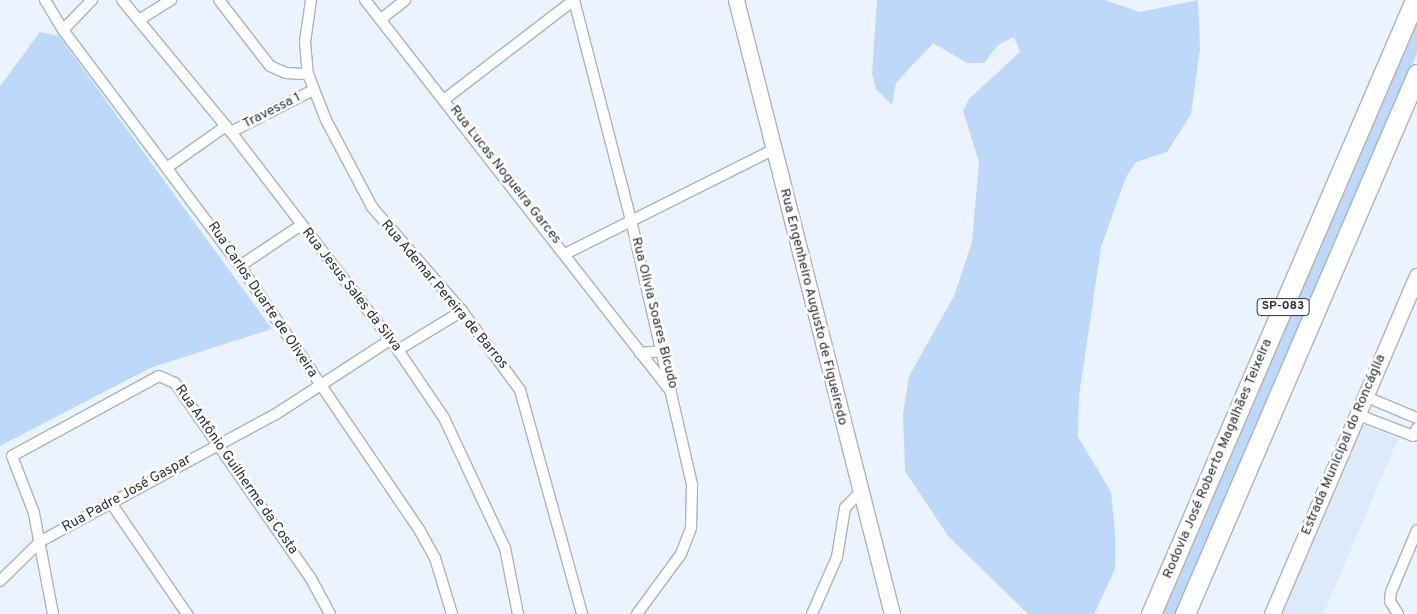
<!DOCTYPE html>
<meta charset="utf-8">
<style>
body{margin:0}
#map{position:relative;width:1417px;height:614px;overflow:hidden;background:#ebf4fe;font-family:Overpass,sans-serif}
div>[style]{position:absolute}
.built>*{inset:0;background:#ddeafb;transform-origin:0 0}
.green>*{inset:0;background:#bed8f9}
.roads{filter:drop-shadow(1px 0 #abb3bd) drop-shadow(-1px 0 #abb3bd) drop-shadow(0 1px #abb3bd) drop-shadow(0 -1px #abb3bd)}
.street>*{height:10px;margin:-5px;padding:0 5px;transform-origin:5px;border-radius:5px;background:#fff}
.secondary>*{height:15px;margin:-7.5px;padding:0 7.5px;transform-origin:7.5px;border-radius:7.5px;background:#fff}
.highway>*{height:19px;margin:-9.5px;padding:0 9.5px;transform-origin:9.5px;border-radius:9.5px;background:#fff}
span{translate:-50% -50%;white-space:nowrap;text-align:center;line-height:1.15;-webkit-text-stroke:5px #fff;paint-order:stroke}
.shield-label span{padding:1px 4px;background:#fff;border:1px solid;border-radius:4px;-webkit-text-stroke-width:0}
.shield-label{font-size:12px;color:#2b2f33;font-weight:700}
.street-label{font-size:14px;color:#2b2f33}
</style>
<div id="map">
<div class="built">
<i style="left:1360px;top:423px;width:41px;height:209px;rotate:23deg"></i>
</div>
<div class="green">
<i style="clip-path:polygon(877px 0,1105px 0,1140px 12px,1198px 0,1200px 49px,1191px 114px,1167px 152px,1136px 162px,1126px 177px,1101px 247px,1079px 396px,1078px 437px,1111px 492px,1115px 533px,1115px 569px,1094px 614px,1028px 614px,948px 536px,905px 471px,903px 414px,909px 376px,954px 296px,972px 242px,979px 162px,963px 111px,969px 99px,1020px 52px,1014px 37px,998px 45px,984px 63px,967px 63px,933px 43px,896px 83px,892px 105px,876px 89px,872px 73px)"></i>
<i style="clip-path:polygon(1417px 15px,1417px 53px,1400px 97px,1177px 614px,1158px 614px)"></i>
<i style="clip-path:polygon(40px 32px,59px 36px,272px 329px,150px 368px,0 446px,0 86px)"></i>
</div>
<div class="roads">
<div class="street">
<i style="left:45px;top:0;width:35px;rotate:59deg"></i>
<i style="left:63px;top:30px;width:295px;rotate:53.1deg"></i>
<i style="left:240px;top:266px;width:320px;rotate:55.8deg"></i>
<i style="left:420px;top:531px;width:31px;rotate:61deg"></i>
<i style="left:435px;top:558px;width:59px;rotate:73.1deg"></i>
<i style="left:122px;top:0;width:171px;rotate:50.5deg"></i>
<i style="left:231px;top:132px;width:275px;rotate:52.5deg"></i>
<i style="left:398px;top:350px;width:82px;rotate:55.9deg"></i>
<i style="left:444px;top:418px;width:144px;rotate:64.9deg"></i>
<i style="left:505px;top:548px;width:67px;rotate:78.9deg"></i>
<i style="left:219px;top:0;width:83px;rotate:52.3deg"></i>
<i style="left:270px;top:66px;width:17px;rotate:24deg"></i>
<i style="left:286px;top:73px;width:22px;rotate:3deg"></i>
<i style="left:311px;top:0;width:42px;rotate:98.1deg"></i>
<i style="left:305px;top:42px;width:32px;rotate:85deg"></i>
<i style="left:308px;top:74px;width:49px;rotate:68.6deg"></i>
<i style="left:326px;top:120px;width:98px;rotate:62.1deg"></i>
<i style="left:372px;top:207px;width:138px;rotate:49.1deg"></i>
<i style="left:462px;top:311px;width:98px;rotate:53.7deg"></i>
<i style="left:520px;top:390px;width:232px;rotate:74.5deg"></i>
<i style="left:365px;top:0;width:497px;rotate:52deg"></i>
<i style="left:574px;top:0;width:227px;rotate:75.5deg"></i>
<i style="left:631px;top:220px;width:272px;rotate:77deg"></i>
<i style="left:692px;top:485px;width:43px;rotate:91.3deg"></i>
<i style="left:691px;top:528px;width:28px;rotate:111deg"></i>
<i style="left:681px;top:554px;width:74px;rotate:126.3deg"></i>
<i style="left:381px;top:19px;width:31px;rotate:-38deg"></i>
<i style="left:139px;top:20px;width:38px;rotate:-32deg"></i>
<i style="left:63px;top:30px;width:42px;rotate:-46deg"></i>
<i style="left:445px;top:99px;width:163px;rotate:-37.5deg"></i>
<i style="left:231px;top:132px;width:92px;rotate:-27.1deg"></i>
<i style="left:168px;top:167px;width:71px;rotate:-35.3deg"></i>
<i style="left:567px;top:253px;width:230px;rotate:-26.6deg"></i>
<i style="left:240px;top:266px;width:73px;rotate:-33.9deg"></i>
<i style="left:398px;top:350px;width:75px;rotate:-31.4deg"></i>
<i style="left:640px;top:353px;width:23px;rotate:-5deg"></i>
<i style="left:1364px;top:396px;width:57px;rotate:22.5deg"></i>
<i style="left:1356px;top:414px;width:61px;rotate:21.1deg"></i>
<i style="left:1413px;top:436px;width:9px;rotate:-63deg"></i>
<i style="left:111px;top:503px;width:135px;rotate:55.6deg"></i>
<i style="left:0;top:581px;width:57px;rotate:-44.3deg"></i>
<i style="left:41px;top:541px;width:267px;rotate:-28.4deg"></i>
<i style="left:276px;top:414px;width:136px;rotate:-33deg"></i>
<i style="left:53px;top:614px;width:103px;rotate:-100.7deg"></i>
<i style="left:34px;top:513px;width:61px;rotate:-111.1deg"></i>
<i style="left:12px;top:456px;width:167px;rotate:-28.6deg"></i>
<i style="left:159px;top:376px;width:17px;rotate:24deg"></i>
<i style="left:175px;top:383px;width:236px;rotate:55.2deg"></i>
<i style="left:310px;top:577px;width:42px;rotate:61.6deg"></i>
<i style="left:812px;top:614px;width:62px;rotate:-66.3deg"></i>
<i style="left:837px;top:557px;width:50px;rotate:-80.7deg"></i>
<i style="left:845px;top:508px;width:22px;rotate:-47deg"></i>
<i style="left:1398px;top:614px;width:15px;rotate:-122deg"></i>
<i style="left:1390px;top:601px;width:9px;rotate:-84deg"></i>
<i style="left:1391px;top:592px;width:67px;rotate:-67.2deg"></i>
</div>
<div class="secondary">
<i style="left:736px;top:0;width:634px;rotate:75.74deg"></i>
<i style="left:1272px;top:614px;width:368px;rotate:-66.8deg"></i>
</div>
<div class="highway">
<i style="left:1151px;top:614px;width:668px;rotate:-66.73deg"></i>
<i style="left:1185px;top:614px;width:588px;rotate:-66.75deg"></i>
</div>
</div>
<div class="shield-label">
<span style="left:1283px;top:307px">SP-083</span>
</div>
<div class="street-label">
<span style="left:272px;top:111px;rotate:-27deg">Travessa 1</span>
<span style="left:505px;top:175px;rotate:52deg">Rua Lucas Nogueira Garces</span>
<span style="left:351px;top:290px;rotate:52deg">Rua Jesus Sales da Silva</span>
<span style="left:444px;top:295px;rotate:50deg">Rua Ademar Pereira de Barros</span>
<span style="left:262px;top:300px;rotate:56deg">Rua Carlos Duarte de Oliveira</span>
<span style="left:813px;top:307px;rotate:76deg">Rua Engenheiro Augusto de Figueiredo</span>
<span style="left:654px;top:313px;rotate:76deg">Rua Olivia Soares Bicudo</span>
<span style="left:1344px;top:445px;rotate:-67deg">Estrada Municipal do Roncáglia</span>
<span style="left:1218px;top:459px;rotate:-67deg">Rodovia José Roberto Magalhães Teixeira</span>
<span style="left:236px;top:470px;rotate:55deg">Rua Antônio Guilherme da Costa</span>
<span style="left:127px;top:494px;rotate:-29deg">Rua Padre José Gaspar</span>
</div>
</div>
